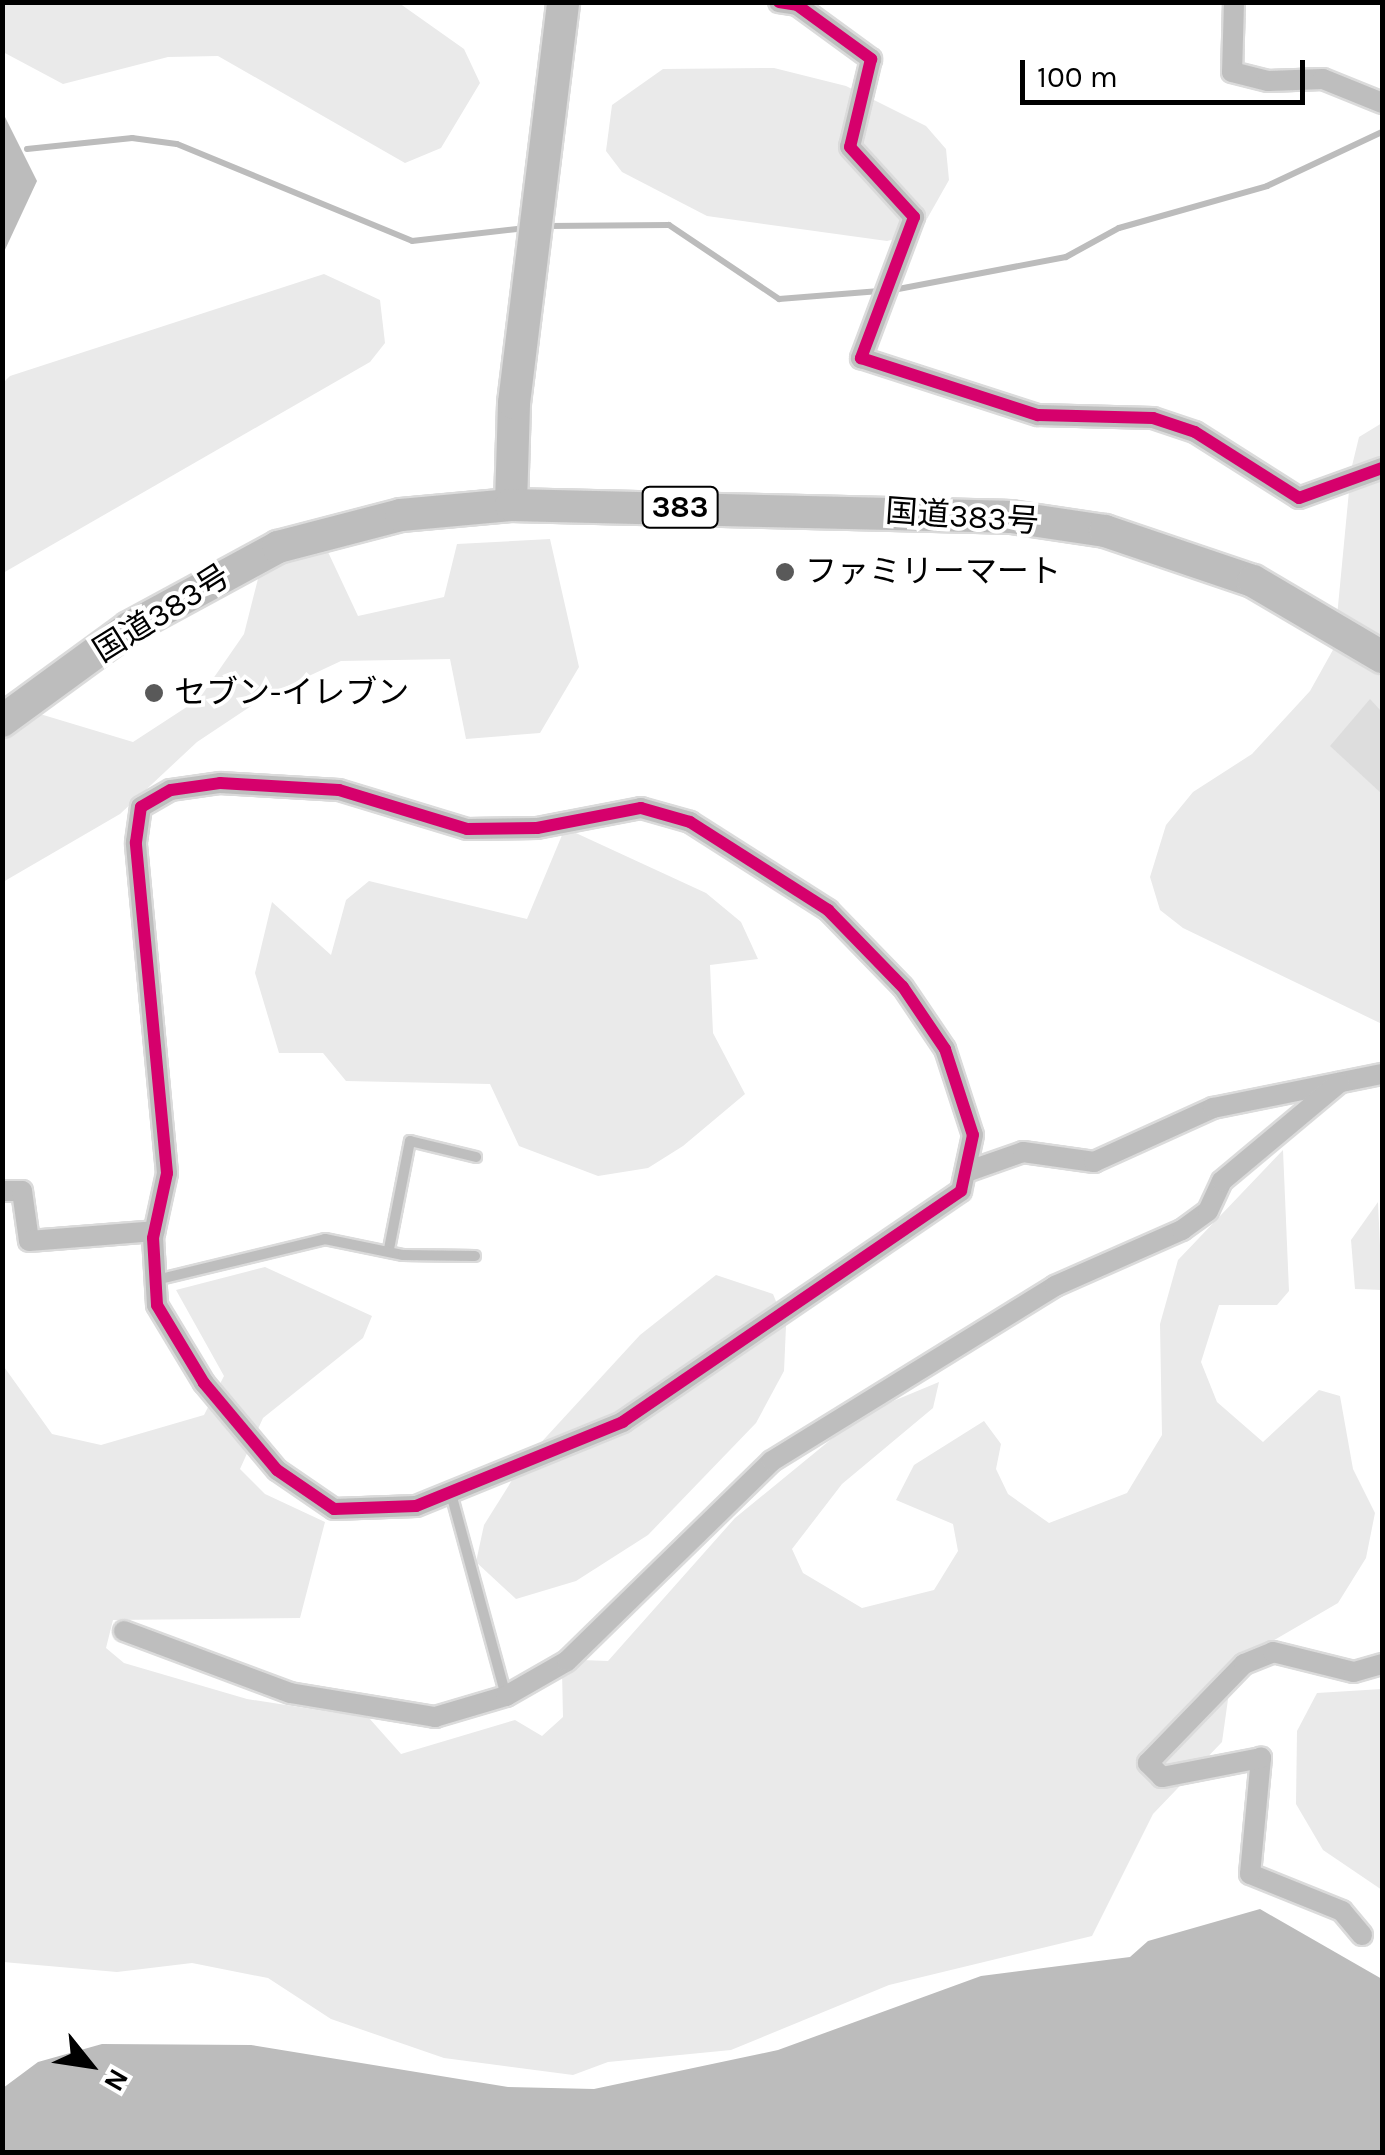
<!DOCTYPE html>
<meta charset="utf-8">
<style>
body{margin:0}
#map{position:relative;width:1385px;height:2155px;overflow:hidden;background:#fff;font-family:Karla,"Noto Sans JP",sans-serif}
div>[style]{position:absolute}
.green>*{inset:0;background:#eaeaea}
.water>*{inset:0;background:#bcbcbc}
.stream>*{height:6px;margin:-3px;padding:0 3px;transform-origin:3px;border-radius:3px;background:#bcbcbc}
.building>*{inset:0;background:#ddd}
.roads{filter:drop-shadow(2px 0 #dbdbdb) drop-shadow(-2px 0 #dbdbdb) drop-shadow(0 2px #dbdbdb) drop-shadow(0 -2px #dbdbdb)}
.service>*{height:10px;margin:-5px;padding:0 5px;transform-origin:5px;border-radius:5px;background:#bebebe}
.minor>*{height:20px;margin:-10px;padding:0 10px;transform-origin:10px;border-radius:10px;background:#bebebe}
.trunk>*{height:32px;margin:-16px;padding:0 16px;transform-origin:16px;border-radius:16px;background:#bdbdbd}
.cycleway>*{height:12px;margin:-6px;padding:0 6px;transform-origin:6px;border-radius:6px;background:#d6006c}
.dots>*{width:28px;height:28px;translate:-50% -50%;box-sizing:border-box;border:5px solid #fff;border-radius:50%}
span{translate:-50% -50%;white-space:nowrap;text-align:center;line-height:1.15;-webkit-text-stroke:8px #fff;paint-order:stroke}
.shield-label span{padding:2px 8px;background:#fff;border:2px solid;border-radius:8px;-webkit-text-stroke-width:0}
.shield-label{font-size:30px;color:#000;font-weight:700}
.street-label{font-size:32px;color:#000}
.poi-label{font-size:32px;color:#000}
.left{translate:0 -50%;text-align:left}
.frame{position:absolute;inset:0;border:5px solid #000;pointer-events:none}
.north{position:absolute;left:40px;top:2015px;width:100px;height:100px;-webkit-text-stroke:8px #fff;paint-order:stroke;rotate:120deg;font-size:28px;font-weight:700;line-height:40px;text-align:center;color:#000}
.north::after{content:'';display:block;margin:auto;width:35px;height:45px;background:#000;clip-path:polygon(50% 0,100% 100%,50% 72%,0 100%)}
.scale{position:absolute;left:1020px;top:60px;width:285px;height:45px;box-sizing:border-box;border:5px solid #000;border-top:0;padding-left:12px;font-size:30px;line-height:35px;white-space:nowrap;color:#000;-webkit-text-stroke:8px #fff;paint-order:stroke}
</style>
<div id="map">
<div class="green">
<i style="clip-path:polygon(2px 3px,399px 3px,464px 49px,480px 83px,441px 148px,405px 163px,218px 56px,168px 57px,63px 84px,3px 52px)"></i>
<i style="clip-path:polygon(774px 68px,846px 86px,926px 126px,946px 149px,949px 180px,919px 233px,887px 241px,707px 216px,622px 172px,606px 151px,612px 105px,663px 69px)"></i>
<i style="clip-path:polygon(324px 274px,380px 300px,385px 343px,370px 362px,3px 573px,2px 384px,10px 376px)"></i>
<i style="clip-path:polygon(1382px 423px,1382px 1024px,1183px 928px,1160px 910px,1150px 877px,1166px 825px,1193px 792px,1252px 754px,1310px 691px,1334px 648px,1351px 470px,1359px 437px)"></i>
<i style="clip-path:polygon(550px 539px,579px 667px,540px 733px,466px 739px,450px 659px,341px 661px,266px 696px,197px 742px,120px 814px,3px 882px,3px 735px,40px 714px,133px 742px,199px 699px,244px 634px,264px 555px,328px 552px,358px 616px,444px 597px,457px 544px)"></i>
<i style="clip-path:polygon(565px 828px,706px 893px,741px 922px,758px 959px,710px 965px,713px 1033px,745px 1094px,683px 1146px,648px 1168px,598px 1176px,519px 1146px,490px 1084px,346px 1081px,323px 1053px,279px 1053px,255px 973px,272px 902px,331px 955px,346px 900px,369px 881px,527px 919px)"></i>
<i style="clip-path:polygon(1283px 1150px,1289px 1291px,1277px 1305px,1219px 1305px,1201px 1362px,1217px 1402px,1263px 1442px,1319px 1390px,1340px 1396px,1353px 1469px,1375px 1513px,1366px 1558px,1338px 1603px,1233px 1664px,1222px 1742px,1153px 1814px,1092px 1936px,889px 1985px,731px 2050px,608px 2062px,573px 2075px,444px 2058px,331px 2019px,268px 1978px,192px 1963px,117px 1972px,3px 1962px,2px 1364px,52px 1434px,101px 1445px,204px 1415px,224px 1376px,176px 1290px,265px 1267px,372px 1316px,363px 1338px,263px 1418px,240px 1469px,265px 1494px,325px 1522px,300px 1618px,113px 1620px,106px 1648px,124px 1663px,247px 1699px,369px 1718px,401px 1754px,515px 1720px,542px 1736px,563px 1717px,562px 1672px,582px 1660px,608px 1661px,735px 1518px,862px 1414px,939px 1382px,933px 1408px,842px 1484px,792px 1549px,803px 1573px,862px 1608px,934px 1590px,958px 1551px,953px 1524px,896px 1500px,914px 1465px,984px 1421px,1001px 1444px,996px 1469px,1008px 1494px,1049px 1523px,1127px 1493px,1162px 1435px,1160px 1324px,1178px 1260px)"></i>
<i style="clip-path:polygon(1378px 1202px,1382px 1290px,1355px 1289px,1351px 1240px)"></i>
<i style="clip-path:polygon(716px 1275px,773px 1294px,786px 1326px,784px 1371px,756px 1423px,648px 1535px,576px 1581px,516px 1599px,476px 1562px,484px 1525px,524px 1461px,640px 1335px)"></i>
<i style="clip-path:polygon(1382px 1689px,1382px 1890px,1323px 1850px,1296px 1804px,1297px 1731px,1317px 1693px)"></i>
</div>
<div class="water">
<i style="clip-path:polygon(3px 113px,37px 181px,3px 254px)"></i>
<i style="clip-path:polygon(1260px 1909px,1382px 1979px,1382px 2152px,3px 2152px,3px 2088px,38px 2062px,102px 2044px,251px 2045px,508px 2087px,594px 2089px,778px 2050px,981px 1976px,1130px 1957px,1148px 1941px)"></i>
</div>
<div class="stream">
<i style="left:27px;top:149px;width:106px;rotate:-6deg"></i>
<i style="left:132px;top:138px;width:45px;rotate:7.6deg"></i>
<i style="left:177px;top:144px;width:254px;rotate:22.4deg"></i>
<i style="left:412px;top:241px;width:115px;rotate:-6.5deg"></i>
<i style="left:548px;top:226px;width:121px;rotate:-0.5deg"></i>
<i style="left:669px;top:225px;width:133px;rotate:33.9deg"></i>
<i style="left:779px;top:299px;width:101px;rotate:-4.5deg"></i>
<i style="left:893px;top:290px;width:176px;rotate:-10.8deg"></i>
<i style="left:1066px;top:257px;width:60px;rotate:-28.7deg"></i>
<i style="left:1119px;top:228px;width:154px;rotate:-15.8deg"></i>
<i style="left:1267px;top:186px;width:127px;rotate:-25.2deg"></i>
</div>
<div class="building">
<i style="clip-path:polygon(1370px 699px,1382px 712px,1382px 794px,1330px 746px)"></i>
</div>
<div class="roads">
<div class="service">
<i style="left:389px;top:1249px;width:110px;rotate:-79deg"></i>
<i style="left:410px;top:1141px;width:68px;rotate:13.6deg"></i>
<i style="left:156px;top:1280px;width:174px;rotate:-13.6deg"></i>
<i style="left:325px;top:1239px;width:80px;rotate:11.6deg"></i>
<i style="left:403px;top:1255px;width:72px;rotate:0.8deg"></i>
<i style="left:450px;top:1490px;width:213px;rotate:74.8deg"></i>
</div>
<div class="minor">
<i style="left:779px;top:2px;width:18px;rotate:9deg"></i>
<i style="left:797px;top:5px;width:92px;rotate:36.1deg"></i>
<i style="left:871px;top:59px;width:90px;rotate:103.4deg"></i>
<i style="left:850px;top:147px;width:95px;rotate:47.6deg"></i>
<i style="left:914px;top:217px;width:151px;rotate:110.6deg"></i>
<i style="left:861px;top:358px;width:186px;rotate:17.9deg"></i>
<i style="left:1038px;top:415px;width:115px;rotate:1.5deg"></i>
<i style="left:1153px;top:418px;width:44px;rotate:18.4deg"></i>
<i style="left:1195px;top:432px;width:123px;rotate:32.4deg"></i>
<i style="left:1299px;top:498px;width:88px;rotate:-19.9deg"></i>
<i style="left:1234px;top:2px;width:70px;rotate:91.6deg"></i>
<i style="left:1232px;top:72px;width:37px;rotate:14deg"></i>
<i style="left:1268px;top:81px;width:55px;rotate:-2.1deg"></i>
<i style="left:1323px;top:79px;width:64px;rotate:22.1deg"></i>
<i style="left:220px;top:783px;width:119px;rotate:3.4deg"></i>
<i style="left:339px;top:790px;width:134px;rotate:16.9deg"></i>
<i style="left:467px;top:829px;width:70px;rotate:-0.8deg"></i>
<i style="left:537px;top:828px;width:106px;rotate:-10.9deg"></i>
<i style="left:641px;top:808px;width:51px;rotate:15.9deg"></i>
<i style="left:690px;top:822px;width:164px;rotate:32.5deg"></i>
<i style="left:828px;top:910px;width:107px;rotate:45.8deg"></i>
<i style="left:903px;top:987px;width:75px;rotate:55.9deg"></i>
<i style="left:945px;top:1049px;width:90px;rotate:72deg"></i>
<i style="left:973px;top:1135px;width:57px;rotate:102.1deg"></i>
<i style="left:961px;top:1191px;width:409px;rotate:145.7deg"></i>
<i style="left:623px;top:1422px;width:223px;rotate:157.9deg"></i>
<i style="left:416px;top:1506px;width:82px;rotate:177.9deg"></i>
<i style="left:334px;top:1509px;width:69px;rotate:-145.6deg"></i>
<i style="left:277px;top:1470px;width:114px;rotate:-130deg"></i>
<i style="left:204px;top:1383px;width:91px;rotate:-121.1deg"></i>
<i style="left:157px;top:1305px;width:67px;rotate:-93.4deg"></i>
<i style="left:153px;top:1238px;width:66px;rotate:-77.8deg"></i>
<i style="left:167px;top:1173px;width:332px;rotate:-95.4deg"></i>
<i style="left:136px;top:842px;width:35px;rotate:-82deg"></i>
<i style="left:141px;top:807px;width:34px;rotate:-30deg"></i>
<i style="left:171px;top:790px;width:49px;rotate:-8.1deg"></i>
<i style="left:969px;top:1171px;width:57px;rotate:-19.4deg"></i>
<i style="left:1023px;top:1152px;width:72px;rotate:8deg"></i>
<i style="left:1094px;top:1162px;width:131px;rotate:-24.4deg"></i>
<i style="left:1213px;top:1108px;width:172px;rotate:-11.4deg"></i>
<i style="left:2px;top:1191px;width:20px"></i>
<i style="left:22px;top:1191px;width:50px;rotate:82deg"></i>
<i style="left:29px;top:1241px;width:126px;rotate:-4.5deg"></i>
<i style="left:124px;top:1631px;width:177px;rotate:20.5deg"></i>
<i style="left:290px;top:1693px;width:147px;rotate:9.4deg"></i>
<i style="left:435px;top:1717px;width:74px;rotate:-16.5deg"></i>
<i style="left:506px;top:1696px;width:70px;rotate:-29.8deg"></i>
<i style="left:567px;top:1661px;width:286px;rotate:-44.3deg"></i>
<i style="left:772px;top:1461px;width:333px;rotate:-31.7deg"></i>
<i style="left:1055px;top:1286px;width:139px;rotate:-23.8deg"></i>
<i style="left:1182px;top:1230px;width:32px;rotate:-36deg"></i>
<i style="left:1208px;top:1211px;width:33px;rotate:-65deg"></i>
<i style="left:1222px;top:1181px;width:153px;rotate:-39.9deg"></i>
<i style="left:1362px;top:1935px;width:31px;rotate:-130deg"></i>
<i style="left:1342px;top:1911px;width:99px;rotate:-158.1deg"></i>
<i style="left:1250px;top:1874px;width:117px;rotate:-84.6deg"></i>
<i style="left:1261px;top:1758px;width:101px;rotate:169.1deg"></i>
<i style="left:1162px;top:1777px;width:20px;rotate:-135deg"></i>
<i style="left:1148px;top:1763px;width:138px;rotate:-45.9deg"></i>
<i style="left:1244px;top:1664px;width:31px;rotate:-22deg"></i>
<i style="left:1273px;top:1652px;width:83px;rotate:13.9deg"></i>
<i style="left:1354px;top:1672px;width:29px;rotate:-16deg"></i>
</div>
<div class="trunk">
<i style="left:511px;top:505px;width:102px;rotate:-88.3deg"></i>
<i style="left:514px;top:403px;width:404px;rotate:-83deg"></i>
<i style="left:2px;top:721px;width:157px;rotate:-36.2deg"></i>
<i style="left:129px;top:628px;width:170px;rotate:-28.5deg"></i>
<i style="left:278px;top:547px;width:127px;rotate:-14.6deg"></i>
<i style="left:401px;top:515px;width:110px;rotate:-5.2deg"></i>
<i style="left:511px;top:505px;width:500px;rotate:1.37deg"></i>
<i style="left:1011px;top:517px;width:95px;rotate:8.5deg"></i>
<i style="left:1105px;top:531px;width:156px;rotate:18.7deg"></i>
<i style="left:1253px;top:581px;width:150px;rotate:30.5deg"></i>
</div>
</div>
<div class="cycleway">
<i style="left:779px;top:2px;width:18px;rotate:9deg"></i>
<i style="left:797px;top:5px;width:92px;rotate:36.1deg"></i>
<i style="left:871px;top:59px;width:90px;rotate:103.4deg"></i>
<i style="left:850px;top:147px;width:95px;rotate:47.6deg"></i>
<i style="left:914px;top:217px;width:151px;rotate:110.6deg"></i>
<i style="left:861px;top:358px;width:186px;rotate:17.9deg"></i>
<i style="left:1038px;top:415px;width:115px;rotate:1.5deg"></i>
<i style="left:1153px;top:418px;width:44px;rotate:18.4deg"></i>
<i style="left:1195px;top:432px;width:123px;rotate:32.4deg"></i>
<i style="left:1299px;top:498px;width:88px;rotate:-19.9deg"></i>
<i style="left:220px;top:783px;width:119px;rotate:3.4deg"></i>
<i style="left:339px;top:790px;width:134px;rotate:16.9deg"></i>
<i style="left:467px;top:829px;width:70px;rotate:-0.8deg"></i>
<i style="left:537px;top:828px;width:106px;rotate:-10.9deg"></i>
<i style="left:641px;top:808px;width:51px;rotate:15.9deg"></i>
<i style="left:690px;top:822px;width:164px;rotate:32.5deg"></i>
<i style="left:828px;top:910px;width:107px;rotate:45.8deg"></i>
<i style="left:903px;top:987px;width:75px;rotate:55.9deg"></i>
<i style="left:945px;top:1049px;width:90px;rotate:72deg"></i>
<i style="left:973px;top:1135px;width:57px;rotate:102.1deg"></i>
<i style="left:961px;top:1191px;width:409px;rotate:145.7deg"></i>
<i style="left:623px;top:1422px;width:223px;rotate:157.9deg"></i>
<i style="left:416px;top:1506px;width:82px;rotate:177.9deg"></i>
<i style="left:334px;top:1509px;width:69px;rotate:-145.6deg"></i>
<i style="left:277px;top:1470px;width:114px;rotate:-130deg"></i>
<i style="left:204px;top:1383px;width:91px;rotate:-121.1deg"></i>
<i style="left:157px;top:1305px;width:67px;rotate:-93.4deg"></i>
<i style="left:153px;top:1238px;width:66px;rotate:-77.8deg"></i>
<i style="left:167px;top:1173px;width:332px;rotate:-95.4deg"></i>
<i style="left:136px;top:842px;width:35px;rotate:-82deg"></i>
<i style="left:141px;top:807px;width:34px;rotate:-30deg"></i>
<i style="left:171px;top:790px;width:49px;rotate:-8.1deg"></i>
</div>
<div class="dots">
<i style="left:785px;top:572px;background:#595959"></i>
<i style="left:154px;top:693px;background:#595959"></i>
</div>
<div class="shield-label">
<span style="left:680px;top:507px">383</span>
</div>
<div class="street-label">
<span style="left:962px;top:517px;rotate:4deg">国道383号</span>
<span style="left:162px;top:614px;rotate:-32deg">国道383号</span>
</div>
<div class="poi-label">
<span class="left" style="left:805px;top:572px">ファミリーマート</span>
<span class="left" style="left:174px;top:693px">セブン-イレブン</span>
</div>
<div class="frame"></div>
<div class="north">N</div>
<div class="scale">100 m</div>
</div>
